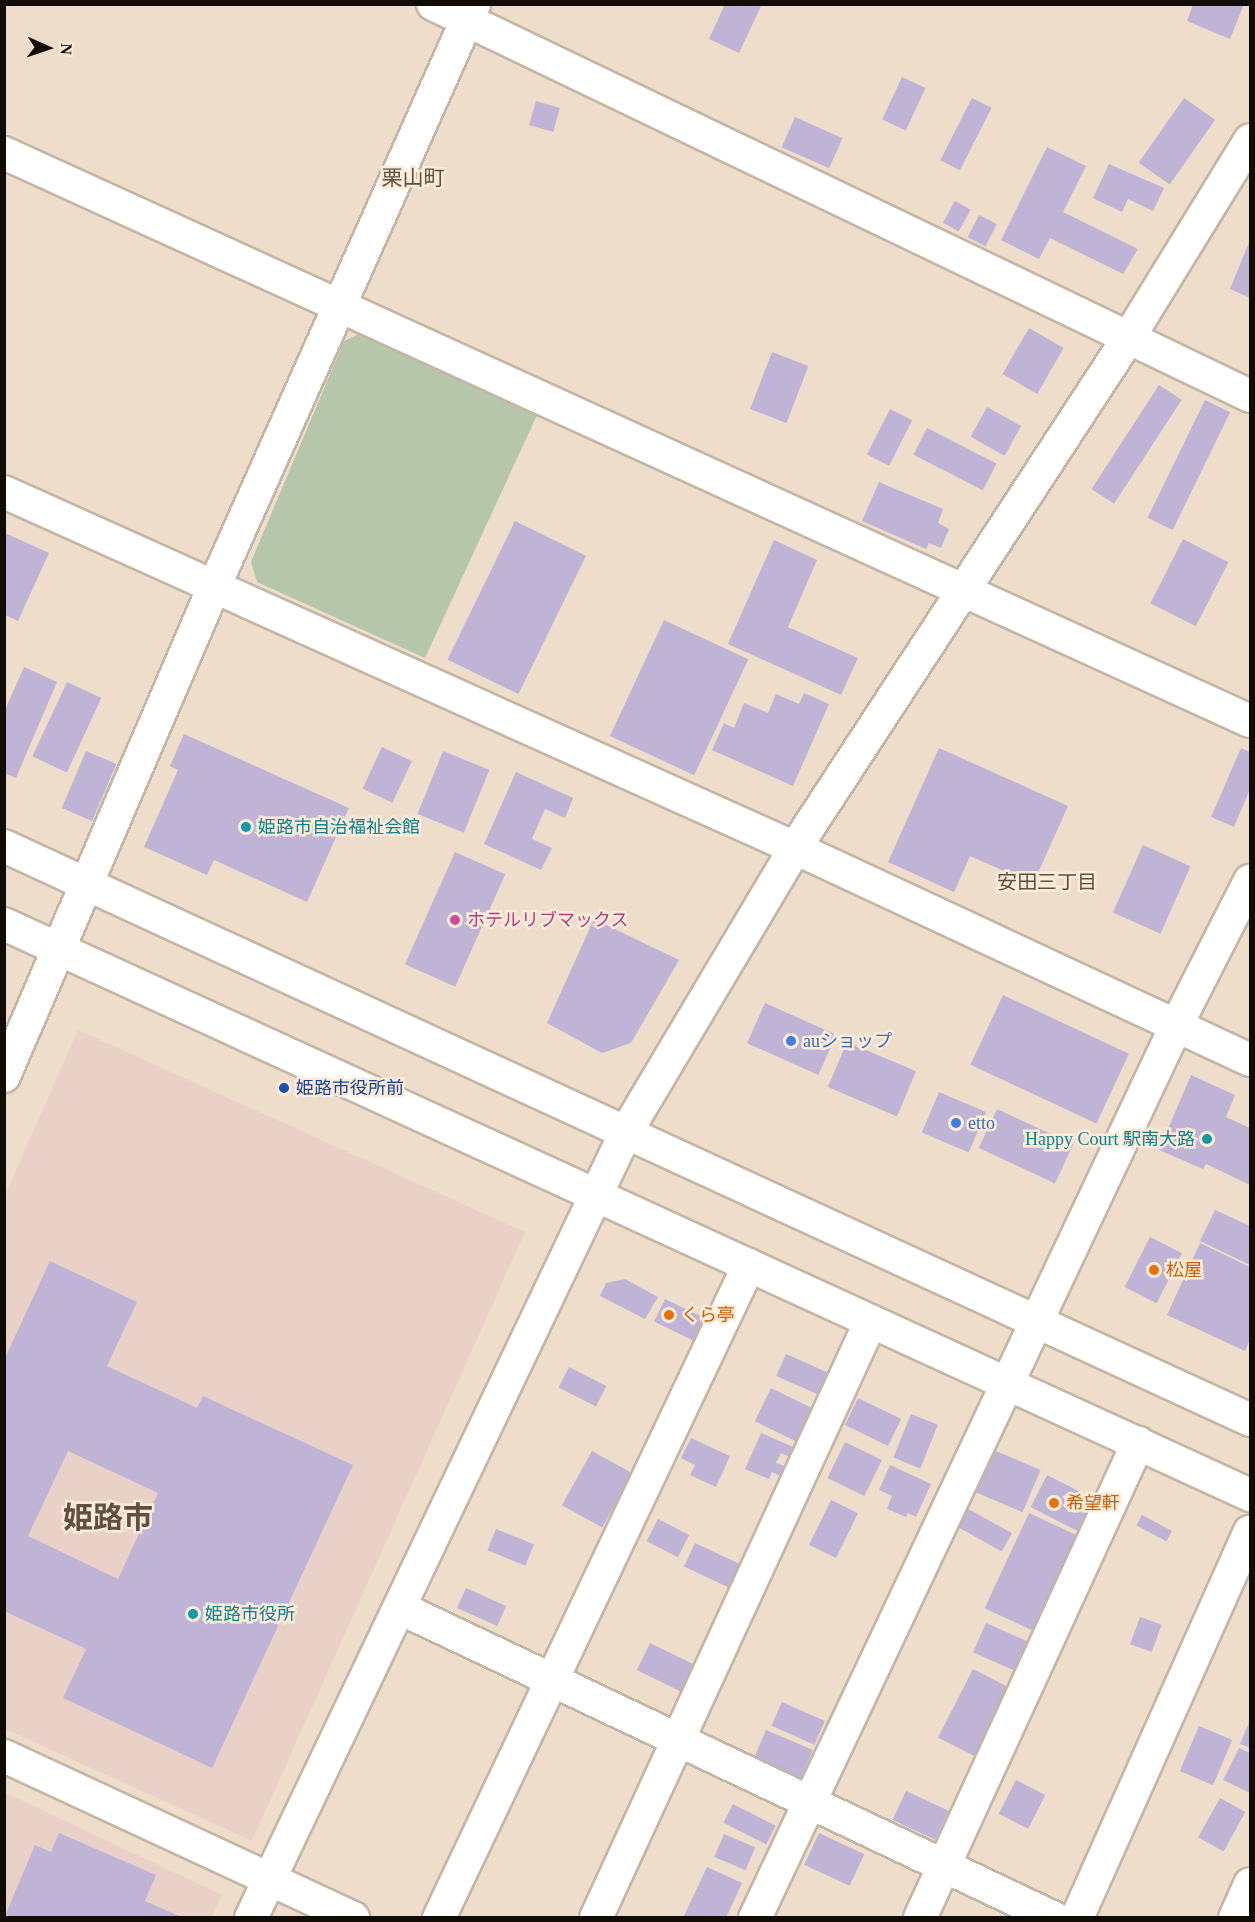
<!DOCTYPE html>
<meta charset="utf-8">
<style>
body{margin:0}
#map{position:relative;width:1255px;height:1922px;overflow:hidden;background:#efddcc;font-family:"Times New Roman","Noto Sans JP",serif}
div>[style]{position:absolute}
.commercial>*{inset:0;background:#e9d1c7}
.green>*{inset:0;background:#b5c6ab}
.building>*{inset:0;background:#bfb4d5;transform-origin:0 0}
.roads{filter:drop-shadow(2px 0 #c5b5a4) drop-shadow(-2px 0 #c5b5a4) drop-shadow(0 2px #c5b5a4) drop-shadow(0 -2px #c5b5a4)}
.minor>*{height:32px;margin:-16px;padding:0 16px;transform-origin:16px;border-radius:16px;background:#fff}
.dots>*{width:16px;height:16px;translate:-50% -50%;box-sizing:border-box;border:3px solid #fcebd9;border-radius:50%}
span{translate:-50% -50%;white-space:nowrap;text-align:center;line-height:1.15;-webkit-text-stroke:5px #fcebd9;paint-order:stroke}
.culture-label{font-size:18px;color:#0d838f}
.left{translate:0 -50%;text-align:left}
.right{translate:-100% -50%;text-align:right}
.hotel-label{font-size:18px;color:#b23c85}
.shop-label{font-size:18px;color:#366cbe}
.transit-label{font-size:18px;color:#164399}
.food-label{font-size:18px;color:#c56008}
.neighbourhood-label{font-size:20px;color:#5f5041}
.quarter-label{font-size:21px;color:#5f5041}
.town-label{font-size:30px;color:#5f5041;font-weight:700}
.frame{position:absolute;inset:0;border:6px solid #110c06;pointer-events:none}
.north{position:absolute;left:18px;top:18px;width:60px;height:60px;-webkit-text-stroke:4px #fcebd9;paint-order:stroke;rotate:93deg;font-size:16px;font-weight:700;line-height:24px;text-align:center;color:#110c06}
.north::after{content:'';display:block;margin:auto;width:21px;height:27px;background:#110c06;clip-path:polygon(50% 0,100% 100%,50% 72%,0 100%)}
</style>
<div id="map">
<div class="commercial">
<i style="clip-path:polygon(78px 1030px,525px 1232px,252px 1841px,5px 1729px,5px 1195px)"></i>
<i style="clip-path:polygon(4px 1792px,222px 1895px,211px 1917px,5px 1917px)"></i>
</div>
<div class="green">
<i style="clip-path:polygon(366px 331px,538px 413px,425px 658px,257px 582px,251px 562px,344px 341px)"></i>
</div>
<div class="building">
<i style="clip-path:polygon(725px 4px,762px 4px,739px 53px,709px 39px)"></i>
<i style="clip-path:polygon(1193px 4px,1244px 4px,1230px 39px,1187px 21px)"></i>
<i style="left:902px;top:77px;width:26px;height:47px;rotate:25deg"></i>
<i style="left:972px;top:98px;width:22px;height:70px;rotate:27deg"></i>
<i style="left:1184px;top:98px;width:38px;height:79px;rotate:35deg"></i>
<i style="left:536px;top:101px;width:25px;height:25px;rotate:16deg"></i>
<i style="left:795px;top:117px;width:52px;height:33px;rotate:24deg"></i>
<i style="clip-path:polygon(1047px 147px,1086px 166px,1063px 212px,1138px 249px,1123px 274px,1050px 238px,1039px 259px,1001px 240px)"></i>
<i style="clip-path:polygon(1109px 164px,1164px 188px,1153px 211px,1128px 199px,1122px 212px,1093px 198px)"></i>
<i style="left:955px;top:201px;width:18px;height:25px;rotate:29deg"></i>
<i style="left:979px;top:215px;width:20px;height:25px;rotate:27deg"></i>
<i style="clip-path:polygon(1250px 240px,1250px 298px,1230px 289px)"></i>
<i style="left:1029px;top:328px;width:40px;height:53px;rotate:30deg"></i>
<i style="left:772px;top:352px;width:39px;height:61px;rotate:21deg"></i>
<i style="left:1159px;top:385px;width:27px;height:124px;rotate:33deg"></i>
<i style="left:1205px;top:400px;width:28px;height:131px;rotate:26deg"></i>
<i style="left:987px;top:407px;width:39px;height:34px;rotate:29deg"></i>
<i style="left:890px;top:409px;width:25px;height:51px;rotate:27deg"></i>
<i style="left:927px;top:428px;width:78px;height:30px;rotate:27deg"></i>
<i style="clip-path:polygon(879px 482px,943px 509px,938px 523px,949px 529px,941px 548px,929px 543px,926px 549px,862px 521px)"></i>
<i style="left:515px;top:521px;width:79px;height:154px;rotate:26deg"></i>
<i style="clip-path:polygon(5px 533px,49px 553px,18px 621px,5px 615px)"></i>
<i style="left:1183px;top:539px;width:51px;height:72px;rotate:27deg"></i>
<i style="clip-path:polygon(774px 540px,817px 560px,788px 627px,858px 658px,841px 695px,728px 644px)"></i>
<i style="left:664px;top:620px;width:93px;height:128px;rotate:25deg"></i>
<i style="clip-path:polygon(24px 667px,57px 682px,16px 778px,4px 773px,4px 712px)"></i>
<i style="left:67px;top:682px;width:38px;height:82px;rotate:25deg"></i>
<i style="clip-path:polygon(804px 693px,829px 704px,793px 786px,712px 750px,724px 723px,734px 728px,744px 703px,768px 713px,776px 694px,799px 704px)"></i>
<i style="clip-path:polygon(184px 734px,349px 808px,307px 902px,214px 860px,207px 875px,144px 847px,178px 770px,170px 766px)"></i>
<i style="left:382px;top:747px;width:33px;height:46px;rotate:25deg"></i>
<i style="clip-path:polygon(939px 748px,1068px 806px,1033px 884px,970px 856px,954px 892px,888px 862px)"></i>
<i style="clip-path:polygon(1241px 748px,1250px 752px,1250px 789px,1234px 827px,1211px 817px)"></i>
<i style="left:86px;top:751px;width:33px;height:62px;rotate:23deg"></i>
<i style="left:443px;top:751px;width:50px;height:68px;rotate:22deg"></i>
<i style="clip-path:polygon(516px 772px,573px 798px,565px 818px,545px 809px,532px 839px,552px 848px,541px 870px,484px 844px)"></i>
<i style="left:1143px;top:845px;width:52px;height:74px;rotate:24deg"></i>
<i style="left:455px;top:852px;width:55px;height:123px;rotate:24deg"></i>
<i style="clip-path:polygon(594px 919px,679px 960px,631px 1043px,602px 1053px,547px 1023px)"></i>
<i style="left:1003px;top:995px;width:139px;height:77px;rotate:25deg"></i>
<i style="left:765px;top:1003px;width:78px;height:44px;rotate:24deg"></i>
<i style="left:847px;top:1042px;width:75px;height:49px;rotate:23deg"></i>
<i style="clip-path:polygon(1191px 1075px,1235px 1095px,1226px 1117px,1250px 1128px,1250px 1185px,1206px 1164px,1203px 1169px,1159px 1150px)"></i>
<i style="left:939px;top:1092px;width:51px;height:44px;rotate:23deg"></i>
<i style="left:997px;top:1109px;width:84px;height:43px;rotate:25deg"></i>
<i style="clip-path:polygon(1215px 1210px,1250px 1226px,1250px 1265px,1200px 1241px)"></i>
<i style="left:1150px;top:1237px;width:36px;height:56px;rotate:27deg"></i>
<i style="clip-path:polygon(1200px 1243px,1250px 1267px,1250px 1339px,1245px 1351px,1167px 1315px)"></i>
<i style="clip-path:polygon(evenodd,50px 1261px,137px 1302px,107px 1366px,197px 1408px,203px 1396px,353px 1465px,212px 1768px,63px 1698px,86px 1649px,4px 1611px,4px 1360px,50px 1261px,68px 1451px,158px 1493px,118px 1579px,28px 1536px,68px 1451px)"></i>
<i style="clip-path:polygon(625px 1279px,658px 1297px,645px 1319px,600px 1296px,606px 1283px)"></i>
<i style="left:665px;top:1299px;width:48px;height:25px;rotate:26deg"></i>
<i style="left:786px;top:1354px;width:47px;height:24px;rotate:24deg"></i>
<i style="left:569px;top:1367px;width:42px;height:23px;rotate:27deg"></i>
<i style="left:771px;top:1388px;width:49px;height:37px;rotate:26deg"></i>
<i style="left:858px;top:1398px;width:48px;height:30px;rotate:26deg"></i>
<i style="left:911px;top:1414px;width:29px;height:47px;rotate:22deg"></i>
<i style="clip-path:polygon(761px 1433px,796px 1448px,792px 1458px,781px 1453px,776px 1463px,788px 1467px,784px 1478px,772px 1472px,769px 1479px,745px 1469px)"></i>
<i style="clip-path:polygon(691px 1438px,730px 1456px,716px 1487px,690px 1475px,695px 1465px,681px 1458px)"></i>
<i style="left:845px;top:1442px;width:41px;height:40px;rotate:26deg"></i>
<i style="left:989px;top:1448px;width:56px;height:46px;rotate:23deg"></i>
<i style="left:592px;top:1451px;width:46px;height:62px;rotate:29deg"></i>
<i style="clip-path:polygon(890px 1465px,931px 1484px,916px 1517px,908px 1513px,906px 1517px,887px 1509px,892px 1496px,879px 1490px)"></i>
<i style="left:1047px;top:1475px;width:58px;height:36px;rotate:27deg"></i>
<i style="left:831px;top:1500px;width:30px;height:50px;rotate:26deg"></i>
<i style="left:963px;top:1506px;width:56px;height:21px;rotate:29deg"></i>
<i style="left:1029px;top:1513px;width:57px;height:105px;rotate:25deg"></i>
<i style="left:1142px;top:1515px;width:34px;height:12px;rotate:28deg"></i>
<i style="left:658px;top:1519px;width:35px;height:25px;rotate:27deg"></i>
<i style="left:496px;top:1529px;width:41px;height:23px;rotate:22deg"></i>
<i style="left:695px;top:1543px;width:50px;height:26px;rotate:25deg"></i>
<i style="left:466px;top:1588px;width:44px;height:22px;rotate:24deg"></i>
<i style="left:1140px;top:1617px;width:23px;height:29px;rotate:20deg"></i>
<i style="left:986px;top:1623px;width:45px;height:32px;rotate:24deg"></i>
<i style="left:650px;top:1643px;width:50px;height:30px;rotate:26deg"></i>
<i style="left:973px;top:1669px;width:42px;height:77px;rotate:27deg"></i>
<i style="left:782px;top:1702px;width:47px;height:26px;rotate:24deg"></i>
<i style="clip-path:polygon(1250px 1720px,1250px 1748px,1240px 1744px)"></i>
<i style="left:1199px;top:1726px;width:36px;height:49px;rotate:23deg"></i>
<i style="left:766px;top:1730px;width:51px;height:31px;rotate:23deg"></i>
<i style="clip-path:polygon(1239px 1748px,1250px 1753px,1250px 1793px,1223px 1780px)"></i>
<i style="left:1016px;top:1780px;width:33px;height:38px;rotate:27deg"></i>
<i style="left:906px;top:1791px;width:47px;height:32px;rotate:25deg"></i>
<i style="left:1220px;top:1798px;width:29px;height:45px;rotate:29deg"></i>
<i style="left:733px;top:1804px;width:48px;height:21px;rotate:27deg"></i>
<i style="clip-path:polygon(59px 1833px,156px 1875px,145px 1901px,184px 1918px,4px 1918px,35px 1845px,51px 1852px)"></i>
<i style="left:819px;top:1833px;width:50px;height:35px;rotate:25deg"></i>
<i style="left:724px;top:1834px;width:34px;height:25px;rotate:23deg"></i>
<i style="clip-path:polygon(707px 1867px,742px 1883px,726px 1918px,683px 1918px)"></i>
</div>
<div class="roads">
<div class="minor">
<i style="left:433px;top:4px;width:906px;rotate:25.63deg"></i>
<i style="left:4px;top:153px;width:1369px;rotate:24.51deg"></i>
<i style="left:4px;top:492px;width:867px;rotate:24.23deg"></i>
<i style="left:795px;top:848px;width:502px;rotate:24.98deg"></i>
<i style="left:4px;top:846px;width:1372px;rotate:24.73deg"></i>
<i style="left:4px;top:924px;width:1371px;rotate:24.62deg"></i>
<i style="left:4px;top:1076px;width:532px;rotate:-66.76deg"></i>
<i style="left:214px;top:587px;width:638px;rotate:-65.96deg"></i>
<i style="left:400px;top:1608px;width:724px;rotate:25.36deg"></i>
<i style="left:4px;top:1756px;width:385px;rotate:24.9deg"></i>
<i style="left:251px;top:1918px;width:871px;rotate:-64.49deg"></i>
<i style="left:626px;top:1132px;width:330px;rotate:-59.2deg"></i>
<i style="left:795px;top:848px;width:610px;rotate:-56.83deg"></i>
<i style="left:1129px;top:337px;width:231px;rotate:-58.4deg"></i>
<i style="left:439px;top:1918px;width:723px;rotate:-64.6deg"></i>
<i style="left:596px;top:1918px;width:657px;rotate:-65.27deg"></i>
<i style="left:755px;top:1918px;width:986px;rotate:-64.73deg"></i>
<i style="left:1176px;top:1026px;width:163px;rotate:-63deg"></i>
<i style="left:920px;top:1918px;width:523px;rotate:-65.35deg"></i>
<i style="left:1077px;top:1918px;width:423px;rotate:-65.9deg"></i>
<i style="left:1235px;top:1918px;width:37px;rotate:-66deg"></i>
</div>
</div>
<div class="dots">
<i style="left:246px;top:827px;background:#0f9aa8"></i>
<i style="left:455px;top:920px;background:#d1479c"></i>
<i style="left:791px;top:1041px;background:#3f7fe0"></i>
<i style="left:284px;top:1088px;background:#1a4fb4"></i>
<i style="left:956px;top:1123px;background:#3f7fe0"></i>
<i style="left:1207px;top:1139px;background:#0f9aa8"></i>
<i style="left:1154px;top:1270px;background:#e8710a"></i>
<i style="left:669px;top:1315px;background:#e8710a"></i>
<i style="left:1054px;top:1503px;background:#e8710a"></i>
<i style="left:193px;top:1614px;background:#0f9aa8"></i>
</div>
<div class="culture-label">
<span class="left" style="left:258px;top:827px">姫路市自治福祉会館</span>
<span class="right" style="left:1195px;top:1139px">Happy Court 駅南大路</span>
<span class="left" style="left:205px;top:1614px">姫路市役所</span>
</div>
<div class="hotel-label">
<span class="left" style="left:467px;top:920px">ホテルリブマックス</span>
</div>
<div class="shop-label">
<span class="left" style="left:803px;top:1041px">auショップ</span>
<span class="left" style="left:968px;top:1123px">etto</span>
</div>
<div class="transit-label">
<span class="left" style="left:296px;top:1088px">姫路市役所前</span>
</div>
<div class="food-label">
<span class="left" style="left:1166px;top:1270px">松屋</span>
<span class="left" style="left:681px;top:1315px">くら亭</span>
<span class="left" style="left:1066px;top:1503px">希望軒</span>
</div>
<div class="neighbourhood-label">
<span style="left:1047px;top:882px">安田三丁目</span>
</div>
<div class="quarter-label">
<span style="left:413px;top:178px">栗山町</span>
</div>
<div class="town-label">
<span style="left:108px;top:1518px">姫路市</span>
</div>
<div class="frame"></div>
<div class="north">N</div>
</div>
